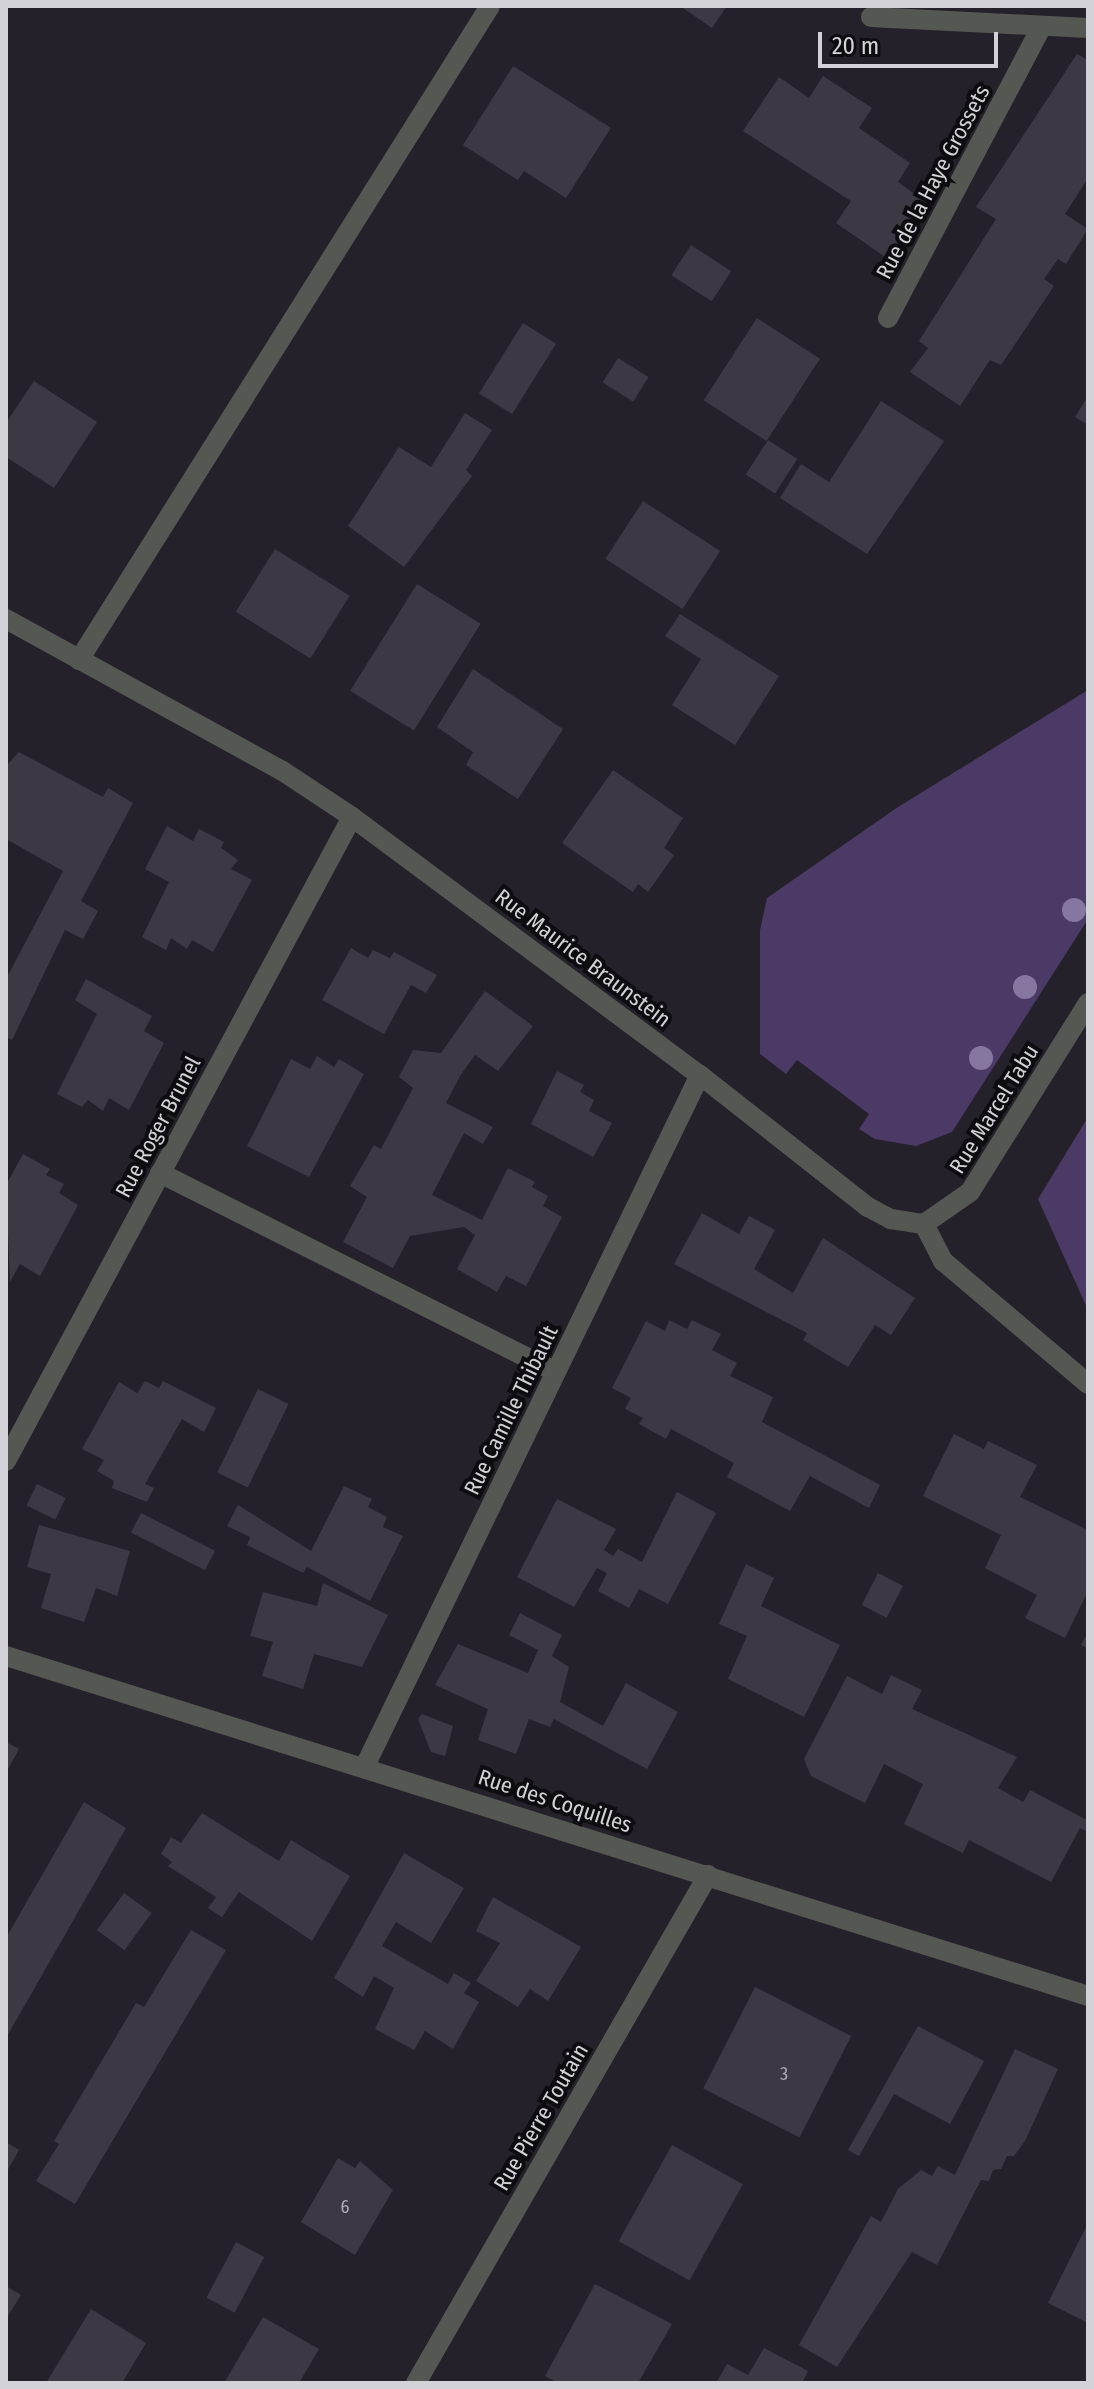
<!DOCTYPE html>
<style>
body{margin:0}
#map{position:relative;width:1094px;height:2389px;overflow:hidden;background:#25212b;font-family:"Fira Sans Condensed",sans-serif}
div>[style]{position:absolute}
.green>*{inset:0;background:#4b3966}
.building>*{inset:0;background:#3c3944;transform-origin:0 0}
.minor>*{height:20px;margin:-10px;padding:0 10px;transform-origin:10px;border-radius:10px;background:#545752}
.trees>*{width:24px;height:24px;margin:-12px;border-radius:50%;background:#8677a0}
span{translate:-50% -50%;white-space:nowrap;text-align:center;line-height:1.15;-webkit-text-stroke:8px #0d0c10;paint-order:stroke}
.number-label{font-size:18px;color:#aeacb4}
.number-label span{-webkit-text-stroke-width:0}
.street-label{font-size:22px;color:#d4d2d9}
.frame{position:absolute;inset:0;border:8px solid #d4d2d9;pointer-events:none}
.scale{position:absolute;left:818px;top:32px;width:180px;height:36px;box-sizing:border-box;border:4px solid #d4d2d9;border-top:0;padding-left:10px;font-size:24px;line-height:28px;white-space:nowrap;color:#d4d2d9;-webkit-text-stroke:6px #0d0c10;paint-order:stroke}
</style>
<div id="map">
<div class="green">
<i style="clip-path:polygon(1088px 690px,1088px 919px,952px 1132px,916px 1146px,875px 1139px,859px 1129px,869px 1114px,797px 1060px,786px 1074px,760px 1054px,760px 930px,767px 898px,898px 807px)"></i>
<i style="clip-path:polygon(1088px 1117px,1088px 1310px,1038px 1199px)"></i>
</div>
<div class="building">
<i style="clip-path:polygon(680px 6px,727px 6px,712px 28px)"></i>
<i style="clip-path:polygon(1077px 54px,1088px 60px,1088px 178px,1065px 214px,1088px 229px,1066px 264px,1058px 259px,1044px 279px,1054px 286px,1001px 365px,990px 360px,960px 406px,910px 372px,928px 348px,919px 341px,996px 219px,976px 207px)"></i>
<i style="clip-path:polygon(513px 66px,611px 128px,566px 198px,524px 171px,518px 180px,463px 145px)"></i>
<i style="clip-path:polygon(823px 76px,872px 108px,859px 128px,910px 163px,898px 182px,927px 203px,888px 259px,836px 223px,851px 201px,743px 131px,779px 77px,809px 98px)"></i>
<i style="left:691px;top:245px;width:48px;height:36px;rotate:33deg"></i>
<i style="left:757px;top:318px;width:75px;height:98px;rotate:33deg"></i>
<i style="left:523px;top:323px;width:39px;height:83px;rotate:32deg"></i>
<i style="left:618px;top:358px;width:36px;height:29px;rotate:32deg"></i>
<i style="clip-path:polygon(34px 381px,97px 422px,54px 488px,6px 457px,6px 423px)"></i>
<i style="clip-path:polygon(1088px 396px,1088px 425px,1075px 417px)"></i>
<i style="clip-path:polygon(881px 401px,944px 441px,867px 554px,780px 498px,801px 464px,829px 482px)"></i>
<i style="clip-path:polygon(465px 413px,492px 430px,466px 470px,472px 476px,404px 567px,348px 526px,399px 447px,431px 467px)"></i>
<i style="left:768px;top:440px;width:35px;height:41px;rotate:33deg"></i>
<i style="left:643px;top:501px;width:92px;height:69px;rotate:33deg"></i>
<i style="left:275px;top:549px;width:88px;height:74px;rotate:32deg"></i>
<i style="left:417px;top:584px;width:75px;height:126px;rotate:32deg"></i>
<i style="clip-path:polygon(680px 614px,779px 676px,735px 745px,672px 705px,701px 659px,665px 636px)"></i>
<i style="clip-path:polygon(473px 669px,563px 729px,518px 799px,466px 765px,473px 752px,437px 727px)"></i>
<i style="clip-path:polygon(19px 752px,103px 797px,108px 788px,133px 803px,81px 901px,98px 911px,83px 939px,65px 930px,12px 1040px,6px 1037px,6px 979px,63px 871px,6px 839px,6px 766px)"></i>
<i style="clip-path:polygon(613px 770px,683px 818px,664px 848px,674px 855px,648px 892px,638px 884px,633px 892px,562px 843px)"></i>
<i style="clip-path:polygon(167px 826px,193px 841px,199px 829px,224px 842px,221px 848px,238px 860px,231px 869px,252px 880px,213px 952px,192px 940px,187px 949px,171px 938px,166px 950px,142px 937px,169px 882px,145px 869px)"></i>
<i style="clip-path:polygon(351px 948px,368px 958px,373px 950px,390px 958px,394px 952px,437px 975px,426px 993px,411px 985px,384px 1034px,322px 1000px)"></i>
<i style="clip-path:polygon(86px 979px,152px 1016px,144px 1031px,164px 1043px,129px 1110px,109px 1098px,103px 1111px,88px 1100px,82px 1107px,57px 1094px,97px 1014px,75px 1000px)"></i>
<i style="clip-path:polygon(485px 991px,533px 1026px,498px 1071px,475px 1055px,460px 1076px,446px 1103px,493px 1127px,483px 1144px,464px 1133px,432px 1195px,482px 1220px,508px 1168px,535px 1182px,532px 1187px,548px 1196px,543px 1206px,562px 1217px,526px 1286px,506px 1276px,497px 1292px,457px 1269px,475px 1235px,464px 1227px,410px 1236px,393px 1268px,343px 1242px,367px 1197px,350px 1186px,374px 1145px,381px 1149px,413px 1088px,399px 1077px,413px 1050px,441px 1053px)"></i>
<i style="clip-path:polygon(317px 1056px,334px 1067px,339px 1059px,364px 1074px,309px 1177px,247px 1146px,291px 1059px,310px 1069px)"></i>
<i style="clip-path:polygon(557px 1071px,584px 1085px,580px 1092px,594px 1100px,589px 1111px,612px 1123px,593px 1157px,531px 1124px)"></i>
<i style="clip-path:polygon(23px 1154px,50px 1169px,46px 1175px,64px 1184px,59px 1193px,78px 1205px,40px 1276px,20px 1264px,10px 1282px,6px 1185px)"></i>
<i style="clip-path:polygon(702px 1213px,739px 1234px,749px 1216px,775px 1230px,754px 1269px,793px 1293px,823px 1238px,915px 1298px,891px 1335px,875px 1325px,848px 1367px,803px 1340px,807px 1333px,674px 1264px)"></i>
<i style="clip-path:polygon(669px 1320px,687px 1329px,692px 1320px,721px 1334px,712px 1350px,737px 1363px,730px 1376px,773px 1397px,762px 1422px,880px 1485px,869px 1508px,810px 1476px,790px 1511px,727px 1477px,734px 1463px,671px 1429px,666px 1439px,639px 1424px,643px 1418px,625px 1409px,631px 1398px,612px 1388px,646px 1321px,665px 1331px)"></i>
<i style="clip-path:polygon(145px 1381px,159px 1388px,163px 1381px,216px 1408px,204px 1432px,182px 1419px,145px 1484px,154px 1488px,147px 1502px,112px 1488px,114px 1481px,97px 1471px,104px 1460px,82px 1449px,119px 1382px,137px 1393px)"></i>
<i style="left:258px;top:1389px;width:34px;height:93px;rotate:26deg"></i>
<i style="clip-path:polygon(954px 1434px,984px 1449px,988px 1441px,1037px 1465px,1020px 1497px,1088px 1530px,1088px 1591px,1065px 1638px,1025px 1618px,1037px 1595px,985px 1568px,1001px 1535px,923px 1496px)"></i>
<i style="left:37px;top:1484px;width:32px;height:24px;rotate:26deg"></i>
<i style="clip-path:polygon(344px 1486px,372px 1499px,368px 1507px,387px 1517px,383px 1527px,403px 1536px,370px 1601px,307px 1567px,303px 1573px,247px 1545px,250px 1537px,227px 1526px,238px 1505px,311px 1551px)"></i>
<i style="clip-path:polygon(677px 1492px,716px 1513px,668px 1604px,639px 1589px,629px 1608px,598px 1591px,607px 1573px,597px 1568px,574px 1607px,517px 1577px,557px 1499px,616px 1529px,604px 1550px,613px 1556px,618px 1549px,642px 1562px)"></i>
<i style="left:141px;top:1513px;width:83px;height:22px;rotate:27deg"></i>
<i style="clip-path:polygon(39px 1525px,130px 1551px,117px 1596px,96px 1588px,84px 1622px,41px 1608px,51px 1574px,27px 1567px)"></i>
<i style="clip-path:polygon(746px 1564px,774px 1578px,761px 1606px,840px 1645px,804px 1717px,728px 1679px,747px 1636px,719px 1624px)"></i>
<i style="left:878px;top:1573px;width:28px;height:36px;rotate:27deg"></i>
<i style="clip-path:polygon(323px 1583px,388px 1615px,362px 1667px,314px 1654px,303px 1689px,262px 1676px,273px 1642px,250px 1636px,263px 1592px,317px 1606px)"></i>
<i style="clip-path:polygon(520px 1613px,562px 1635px,552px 1656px,569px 1667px,560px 1702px,603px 1726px,626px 1683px,678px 1712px,647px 1769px,554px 1719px,550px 1727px,529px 1719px,516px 1754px,478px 1740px,488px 1709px,435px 1685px,458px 1644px,528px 1673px,538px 1650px,509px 1635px)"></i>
<i style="clip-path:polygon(1088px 1632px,1088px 1649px,1081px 1645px)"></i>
<i style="clip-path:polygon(891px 1675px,922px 1690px,912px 1709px,1017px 1757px,998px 1788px,1023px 1802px,1030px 1790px,1085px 1819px,1088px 1814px,1088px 1832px,1080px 1828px,1051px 1882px,969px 1840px,963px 1853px,904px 1824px,923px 1784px,884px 1764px,865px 1803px,811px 1776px,804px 1759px,847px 1676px,882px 1694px)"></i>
<i style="clip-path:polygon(422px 1714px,453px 1726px,445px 1756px,431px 1752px,418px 1719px)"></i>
<i style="clip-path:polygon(6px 1742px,19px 1749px,6px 1773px)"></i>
<i style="clip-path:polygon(84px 1802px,126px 1828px,6px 2038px,6px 1938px)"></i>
<i style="clip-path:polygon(202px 1813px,279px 1861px,291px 1840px,350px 1876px,312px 1941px,239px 1892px,222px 1917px,208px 1908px,216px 1897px,168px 1866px,172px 1862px,161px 1854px,171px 1837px,181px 1843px)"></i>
<i style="clip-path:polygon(404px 1853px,464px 1888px,431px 1943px,396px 1922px,382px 1946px,448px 1984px,454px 1973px,471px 1983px,464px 1993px,479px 2002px,453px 2049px,425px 2031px,414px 2050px,375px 2029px,394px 1988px,374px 1976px,363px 1997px,334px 1978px)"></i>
<i style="left:124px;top:1893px;width:34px;height:46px;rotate:36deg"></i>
<i style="clip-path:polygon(493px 1897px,581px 1947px,548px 2001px,530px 1989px,518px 2007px,476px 1981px,500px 1943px,476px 1931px)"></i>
<i style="clip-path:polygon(191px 1930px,226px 1950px,75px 2204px,36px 2181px,59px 2144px,54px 2141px,136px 2003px,144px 2007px)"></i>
<i style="left:755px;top:1987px;width:108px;height:114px;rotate:27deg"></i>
<i style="clip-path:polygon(918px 2026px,984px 2061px,950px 2124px,894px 2094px,859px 2156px,848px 2150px)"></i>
<i style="clip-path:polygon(1015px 2049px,1058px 2069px,1025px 2141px,1014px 2156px,1007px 2156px,1001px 2169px,993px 2170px,989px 2181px,981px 2180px,937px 2265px,912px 2252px,837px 2367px,799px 2345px,871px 2216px,881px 2222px,898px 2189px,921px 2170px,932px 2176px,938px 2166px,955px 2175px)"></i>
<i style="clip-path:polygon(6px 2142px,19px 2150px,6px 2173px)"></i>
<i style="left:672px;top:2145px;width:81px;height:110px;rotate:29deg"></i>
<i style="clip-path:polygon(338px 2158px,355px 2168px,360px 2161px,393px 2190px,355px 2255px,301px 2222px)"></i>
<i style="clip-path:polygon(1088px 2223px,1088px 2323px,1048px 2303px)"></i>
<i style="left:236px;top:2242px;width:32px;height:63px;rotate:28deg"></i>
<i style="clip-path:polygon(595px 2284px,672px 2324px,638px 2383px,558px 2383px,545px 2376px)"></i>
<i style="clip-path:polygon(6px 2286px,21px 2295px,6px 2319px)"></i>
<i style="clip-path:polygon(91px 2309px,146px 2343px,122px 2383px,46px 2383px)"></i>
<i style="clip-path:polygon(263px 2317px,319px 2349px,299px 2383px,224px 2383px)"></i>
<i style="clip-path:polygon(764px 2348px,808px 2371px,802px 2383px,716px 2383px,727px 2364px,748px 2375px)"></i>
</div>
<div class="minor">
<i style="left:871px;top:17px;width:217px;rotate:2.9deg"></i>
<i style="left:888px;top:318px;width:330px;rotate:-62.2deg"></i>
<i style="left:6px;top:619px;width:314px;rotate:28.8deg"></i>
<i style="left:281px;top:770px;width:85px;rotate:33.5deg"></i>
<i style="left:352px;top:817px;width:433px;rotate:36.6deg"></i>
<i style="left:700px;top:1075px;width:214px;rotate:38.2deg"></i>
<i style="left:868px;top:1207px;width:26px;rotate:28deg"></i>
<i style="left:891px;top:1219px;width:33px;rotate:9deg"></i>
<i style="left:924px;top:1224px;width:56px;rotate:-34.8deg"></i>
<i style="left:970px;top:1192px;width:223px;rotate:-58deg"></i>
<i style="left:79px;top:660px;width:772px;rotate:-57.85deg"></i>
<i style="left:160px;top:1173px;width:443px;rotate:26.7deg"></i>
<i style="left:924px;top:1224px;width:42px;rotate:62.8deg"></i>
<i style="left:943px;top:1261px;width:190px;rotate:40.3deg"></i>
<i style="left:6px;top:1461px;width:731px;rotate:-61.75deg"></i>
<i style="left:6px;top:1656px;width:1134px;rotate:17.44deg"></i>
<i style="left:365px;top:1766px;width:768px;rotate:-64.14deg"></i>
<i style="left:416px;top:2383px;width:586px;rotate:-60.11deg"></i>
</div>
<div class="trees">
<i style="left:1074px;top:910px"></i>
<i style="left:1025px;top:987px"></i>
<i style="left:981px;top:1058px"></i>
</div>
<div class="number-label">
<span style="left:784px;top:2074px">3</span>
<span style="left:345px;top:2207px">6</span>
</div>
<div class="street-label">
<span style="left:933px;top:182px;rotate:-62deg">Rue de la Haye Grossets</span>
<span style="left:583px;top:958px;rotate:37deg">Rue Maurice Braunstein</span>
<span style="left:994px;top:1109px;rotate:-58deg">Rue Marcel Tabu</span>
<span style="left:158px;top:1127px;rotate:-62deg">Rue Roger Brunel</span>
<span style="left:511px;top:1410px;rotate:-64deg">Rue Camille Thibault</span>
<span style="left:555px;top:1801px;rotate:18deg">Rue des Coquilles</span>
<span style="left:541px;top:2117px;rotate:-60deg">Rue Pierre Toutain</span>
</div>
<div class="frame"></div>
<div class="scale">20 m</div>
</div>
